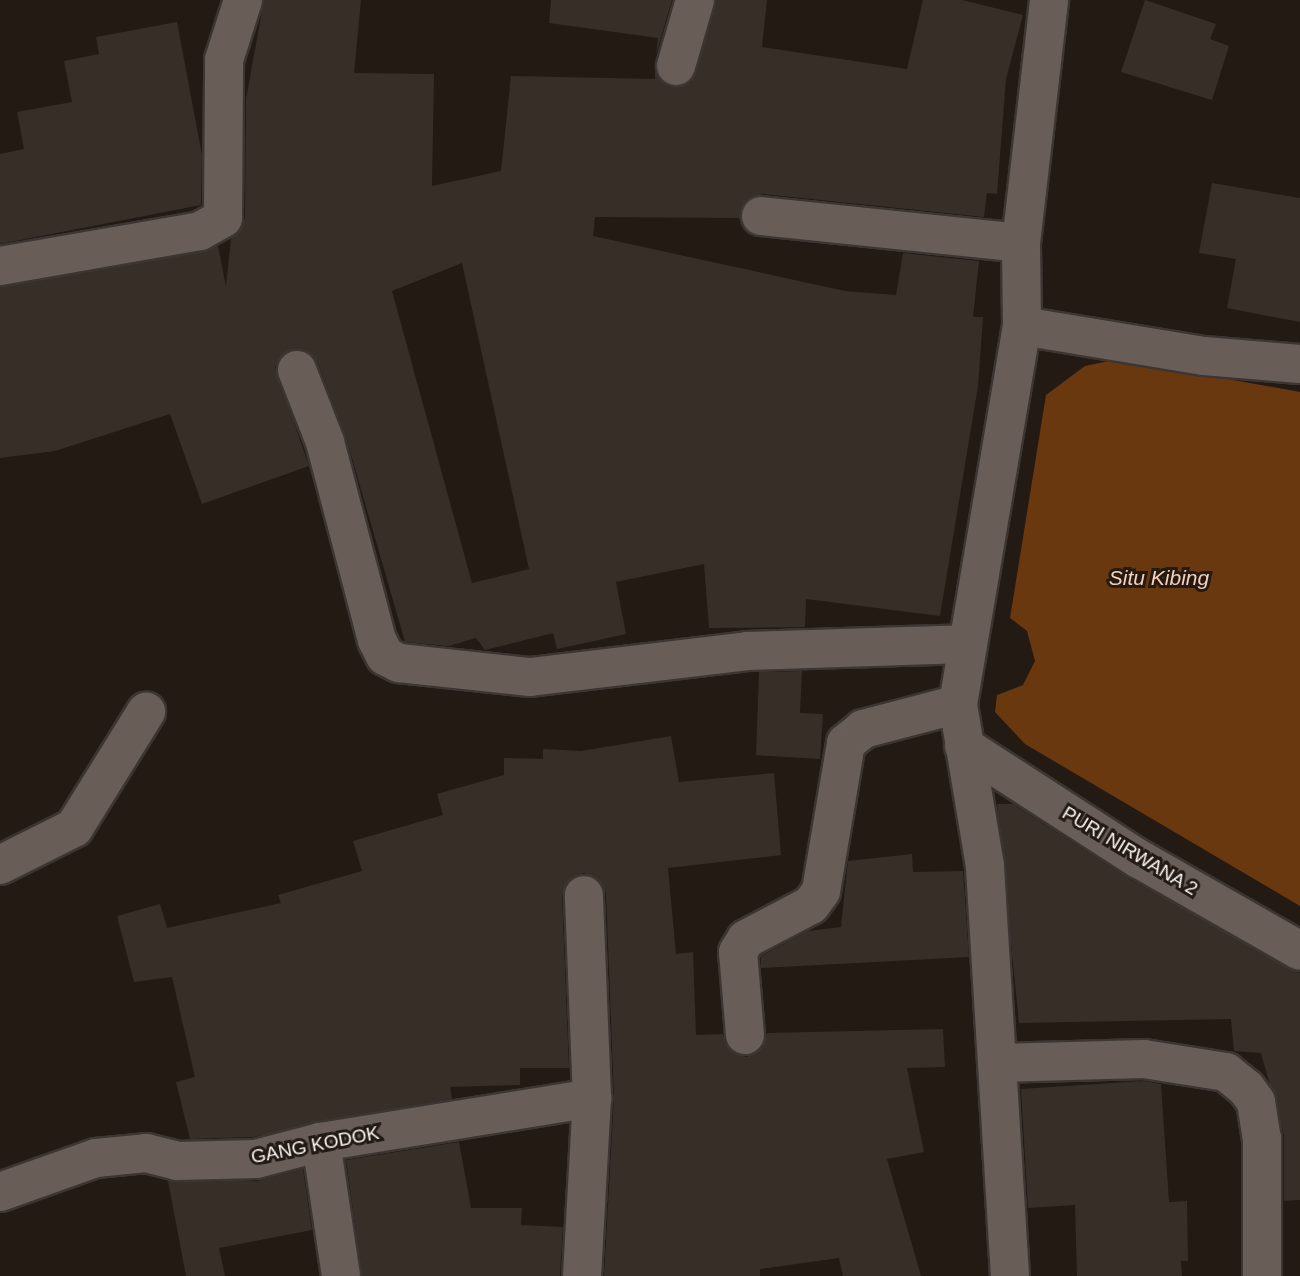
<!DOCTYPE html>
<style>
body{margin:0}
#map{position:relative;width:1300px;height:1276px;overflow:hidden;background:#231a14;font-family:Arial,sans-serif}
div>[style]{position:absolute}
.water>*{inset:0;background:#6a380f}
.building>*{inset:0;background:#382e28}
.roads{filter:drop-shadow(2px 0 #3c3531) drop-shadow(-2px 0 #3c3531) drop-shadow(0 2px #3c3531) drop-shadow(0 -2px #3c3531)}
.minor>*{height:38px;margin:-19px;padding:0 19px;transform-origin:19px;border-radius:19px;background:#695e57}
span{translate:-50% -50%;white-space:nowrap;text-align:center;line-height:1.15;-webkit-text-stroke:6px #231a14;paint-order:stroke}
.street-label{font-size:19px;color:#faf3ef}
.water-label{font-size:21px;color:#f7d0b6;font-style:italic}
</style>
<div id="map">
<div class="water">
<i style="clip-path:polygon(1118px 359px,1300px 392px,1300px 906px,1025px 744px,995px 712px,997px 695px,1023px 685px,1035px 661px,1027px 631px,1010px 618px,1046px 395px,1085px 366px)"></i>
</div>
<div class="building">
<i style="clip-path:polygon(evenodd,264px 0,361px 0,354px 73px,434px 74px,432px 186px,501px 171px,511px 76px,655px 79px,655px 72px,669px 87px,691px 82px,716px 0,767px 0,762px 47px,907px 69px,923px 0,962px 0,1023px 15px,1006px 79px,997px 194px,987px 193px,984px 217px,763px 194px,744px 203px,740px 218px,595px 217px,593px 236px,845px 291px,896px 295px,903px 253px,979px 261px,973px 317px,983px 317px,978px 386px,940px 616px,806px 599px,805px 627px,709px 628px,704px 564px,616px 582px,626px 634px,557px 649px,553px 633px,485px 650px,476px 638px,449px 646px,405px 642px,345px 434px,317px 361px,301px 349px,280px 356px,275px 367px,309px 466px,202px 504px,170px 414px,55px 451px,0 458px,0 287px,218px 246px,226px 286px,231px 239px,245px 218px,246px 99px,264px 0,462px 263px,529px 569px,472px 583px,392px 291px,462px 263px)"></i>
<i style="clip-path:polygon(551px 0,672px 0,656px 55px,658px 38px,549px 23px)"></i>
<i style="clip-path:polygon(1145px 0,1216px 24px,1210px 39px,1229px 46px,1212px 100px,1121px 72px)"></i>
<i style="clip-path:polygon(177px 22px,202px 155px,201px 205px,0 244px,0 154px,24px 149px,17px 112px,72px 102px,64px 61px,99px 54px,96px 37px)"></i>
<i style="clip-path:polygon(1212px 183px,1300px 198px,1300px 322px,1227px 308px,1236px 259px,1199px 253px)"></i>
<i style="clip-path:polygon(802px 671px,800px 713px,823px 714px,820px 759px,756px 755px,759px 672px)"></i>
<i style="clip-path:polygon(671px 736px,679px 782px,774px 773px,781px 855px,668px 868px,676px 954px,693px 952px,696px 1035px,723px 1034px,728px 1048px,746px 1057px,758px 1053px,767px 1033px,943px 1029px,945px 1067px,907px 1068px,924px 1152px,887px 1159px,921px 1276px,843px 1276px,839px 1258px,760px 1269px,760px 1276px,604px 1276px,614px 1097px,606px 894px,602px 883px,584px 873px,572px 877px,562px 896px,569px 1068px,520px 1068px,520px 1085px,450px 1087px,452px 1099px,253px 1137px,190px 1139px,176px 1082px,195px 1077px,172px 977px,134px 982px,117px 916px,160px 904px,167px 928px,281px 903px,278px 895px,362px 871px,353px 841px,443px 815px,437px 794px,504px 775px,504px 758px,543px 759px,543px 749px,581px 751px)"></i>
<i style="clip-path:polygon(997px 804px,1013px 804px,1128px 878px,1300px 973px,1300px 1200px,1284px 1201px,1284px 1135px,1261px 1053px,1234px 1051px,1231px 1019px,1019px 1023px)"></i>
<i style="clip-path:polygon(912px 854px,913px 872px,963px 871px,969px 957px,761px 968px,761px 956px,808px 931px,841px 927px,848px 861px)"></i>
<i style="clip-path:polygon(1143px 1081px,1161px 1084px,1169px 1202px,1187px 1201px,1188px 1261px,1181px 1261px,1182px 1276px,1077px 1276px,1075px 1205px,1028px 1208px,1021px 1089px)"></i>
<i style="clip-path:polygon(459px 1142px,471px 1208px,522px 1208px,521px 1225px,563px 1227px,560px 1276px,362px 1276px,346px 1160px)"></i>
<i style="clip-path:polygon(303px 1169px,312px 1230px,219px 1248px,225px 1276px,186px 1276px,168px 1181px,257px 1181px)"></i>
</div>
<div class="roads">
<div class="minor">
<i style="left:676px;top:66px;width:69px;rotate:-73.9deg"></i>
<i style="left:761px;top:216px;width:261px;rotate:5.9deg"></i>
<i style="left:0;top:266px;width:203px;rotate:-9.9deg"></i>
<i style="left:200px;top:231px;width:26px;rotate:-29deg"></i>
<i style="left:223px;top:218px;width:158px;rotate:-89.6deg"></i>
<i style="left:224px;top:60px;width:63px;rotate:-72.4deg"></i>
<i style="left:1022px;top:326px;width:184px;rotate:9.4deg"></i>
<i style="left:1204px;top:356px;width:96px;rotate:4.8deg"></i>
<i style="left:297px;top:370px;width:77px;rotate:68.7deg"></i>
<i style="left:325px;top:442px;width:205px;rotate:75.3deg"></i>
<i style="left:377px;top:640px;width:18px;rotate:63deg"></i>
<i style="left:385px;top:656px;width:16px;rotate:27deg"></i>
<i style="left:399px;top:663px;width:132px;rotate:6.1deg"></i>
<i style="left:530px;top:677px;width:219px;rotate:-6.8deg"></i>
<i style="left:747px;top:651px;width:219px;rotate:-1.8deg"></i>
<i style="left:964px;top:746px;width:208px;rotate:32.9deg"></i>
<i style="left:1139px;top:859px;width:185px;rotate:29.7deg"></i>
<i style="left:0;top:865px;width:83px;rotate:-26.6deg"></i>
<i style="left:74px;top:828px;width:137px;rotate:-58.2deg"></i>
<i style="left:745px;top:1035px;width:83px;rotate:-94.8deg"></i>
<i style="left:738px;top:952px;width:15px;rotate:-58deg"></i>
<i style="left:746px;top:939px;width:73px;rotate:-27.6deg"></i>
<i style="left:811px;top:905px;width:17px;rotate:-54deg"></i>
<i style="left:821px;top:891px;width:150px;rotate:-80.4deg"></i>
<i style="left:846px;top:743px;width:22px;rotate:-39deg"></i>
<i style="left:863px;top:729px;width:98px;rotate:-14.7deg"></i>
<i style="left:997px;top:1063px;width:147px;rotate:-1.6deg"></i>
<i style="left:1144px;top:1059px;width:83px;rotate:9deg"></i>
<i style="left:1226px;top:1072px;width:26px;rotate:39deg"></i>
<i style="left:1246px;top:1088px;width:17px;rotate:54deg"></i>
<i style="left:1256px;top:1102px;width:36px;rotate:81deg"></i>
<i style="left:1262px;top:1138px;width:138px;rotate:90deg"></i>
<i style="left:321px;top:1142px;width:135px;rotate:81.5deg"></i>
<i style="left:0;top:1192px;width:102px;rotate:-19.5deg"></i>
<i style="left:96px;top:1158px;width:50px;rotate:-5.7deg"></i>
<i style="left:146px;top:1153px;width:32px;rotate:14deg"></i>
<i style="left:177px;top:1161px;width:79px;rotate:-1.5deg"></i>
<i style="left:256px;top:1159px;width:67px;rotate:-14.7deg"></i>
<i style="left:321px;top:1142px;width:275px;rotate:-9.2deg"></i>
<i style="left:582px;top:1276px;width:178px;rotate:-86.8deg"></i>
<i style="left:592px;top:1098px;width:203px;rotate:-92.3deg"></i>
<i style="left:1010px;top:1276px;width:411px;rotate:-93.5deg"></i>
<i style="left:985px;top:866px;width:164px;rotate:-99.5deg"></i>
<i style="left:958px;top:704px;width:383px;rotate:-80.4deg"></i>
<i style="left:1022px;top:326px;width:83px;rotate:-90.7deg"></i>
<i style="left:1021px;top:243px;width:245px;rotate:-83.4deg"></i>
</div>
</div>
<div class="street-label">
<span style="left:1130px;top:851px;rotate:31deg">PURI NIRWANA 2</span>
<span style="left:315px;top:1145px;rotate:-11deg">GANG KODOK</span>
</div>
<div class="water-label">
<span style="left:1159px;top:578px">Situ Kibing</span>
</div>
</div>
